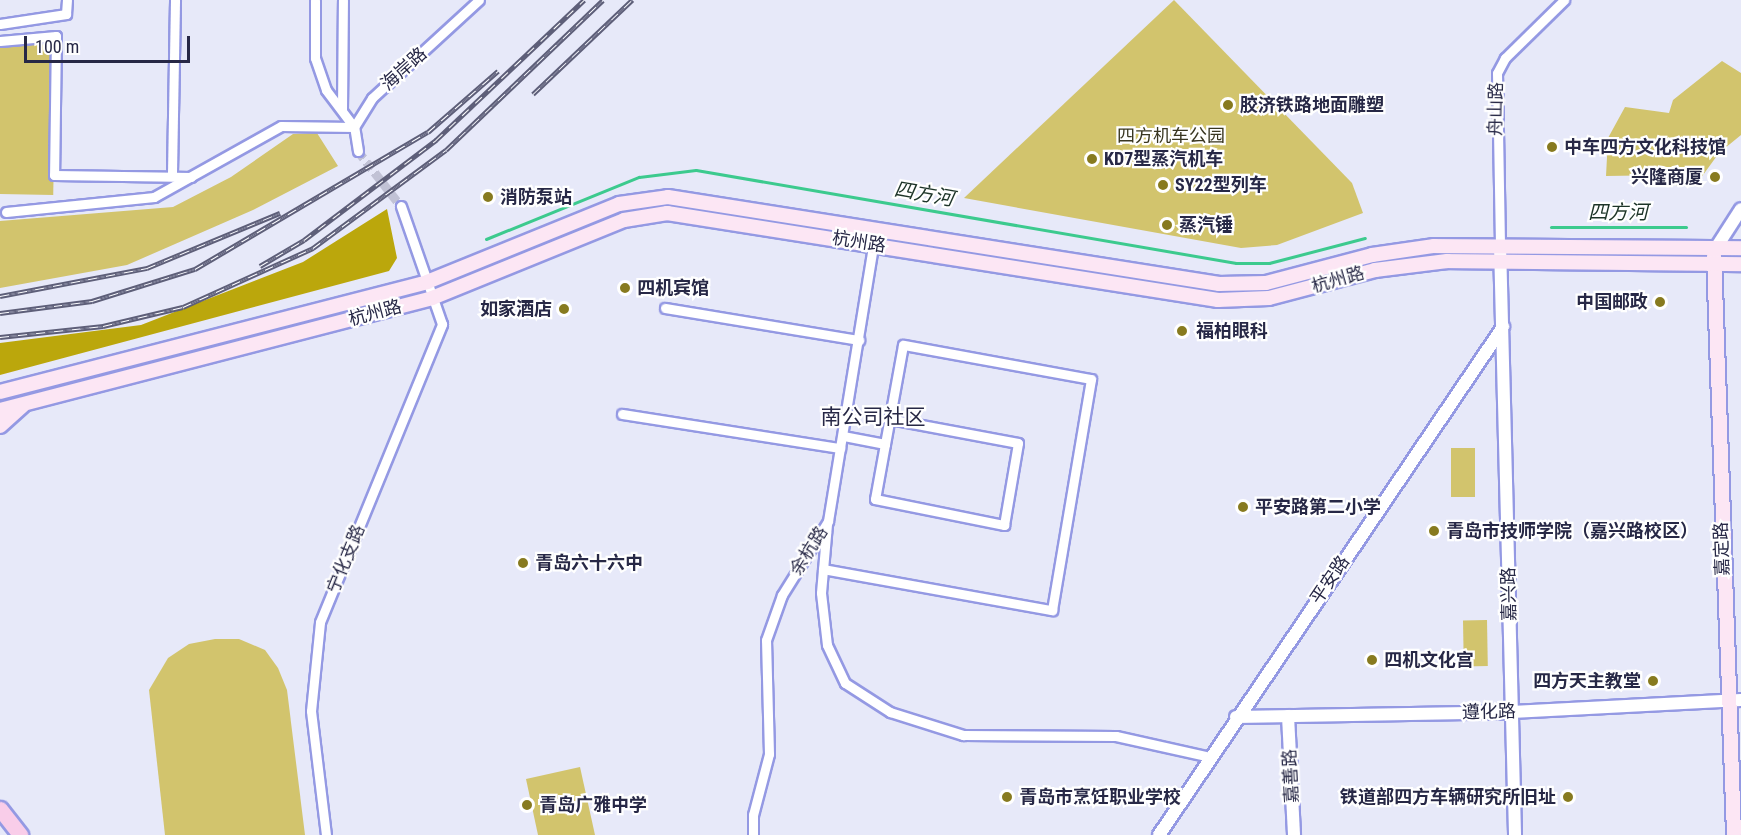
<!DOCTYPE html>
<meta charset="utf-8">
<style>
body{margin:0}
#map{position:relative;width:1741px;height:835px;overflow:hidden;background:#e7e9f9;font-family:"Roboto Condensed","Noto Sans SC",sans-serif}
div>[style]{position:absolute}
.green>*{inset:0;background:#d2c46d;transform-origin:0 0}
.forest>*{inset:0;background:#bba70c}
.stream>*{height:3px;margin:-1.5px;padding:0 1.5px;transform-origin:1.5px;border-radius:1.5px;background:#3cca8e}
.minor-tunnel>*{height:9px;margin-top:-4.5px;transform-origin:0;background:repeating-linear-gradient(90deg,#c1c2d5 0 9px,transparent 0 13.5px)}
.roads{filter:drop-shadow(2px 0 #9499e3) drop-shadow(-2px 0 #9499e3) drop-shadow(0 2px #9499e3) drop-shadow(0 -2px #9499e3)}
.minor>*{height:9px;margin:-4.5px;padding:0 4.5px;transform-origin:4.5px;border-radius:4.5px;background:#fff}
.tertiary>*{height:12px;margin:-6px;padding:0 6px;transform-origin:6px;border-radius:6px;background:#fff}
.secondary>*{height:14px;margin:-7px;padding:0 7px;transform-origin:7px;border-radius:7px;background:#fce6f4}
.primary>*{height:15px;margin:-7.5px;padding:0 7.5px;transform-origin:7.5px;border-radius:7.5px;background:#f9cde9}
.rail>*{height:5px;margin-top:-2.5px;transform-origin:0;background:repeating-linear-gradient(90deg,#fff 0 9px,#5e5f79 0 18px);box-sizing:border-box;border-block:2px solid #5e5f79}
.dots>*{width:16px;height:16px;translate:-50% -50%;box-sizing:border-box;border:3px solid #fff;border-radius:50%}
span{translate:-50% -50%;white-space:nowrap;text-align:center;line-height:1.15;-webkit-text-stroke:4.5px #fff;paint-order:stroke}
.street-label{font-size:18px;color:#272846}
.poi-label{font-size:18px;color:#272846;font-weight:700}
.left{translate:0 -50%;text-align:left}
.right{translate:-100% -50%;text-align:right}
.park-label{font-size:18px;color:#393620}
.water-label{font-size:20px;color:#1d3428;font-style:italic}
.quarter-label{font-size:21px;color:#272846}
.scale{position:absolute;left:24px;top:36px;width:166px;height:27px;box-sizing:border-box;border:3px solid #272846;border-top:0;padding-left:8px;font-size:18px;line-height:21px;white-space:nowrap;color:#272846;-webkit-text-stroke:4px #fff;paint-order:stroke}
</style>
<div id="map">
<div class="green">
<i style="clip-path:polygon(1174px 0,1352px 183px,1363px 213px,1277px 245px,1241px 248px,964px 198px)"></i>
<i style="left:56px;top:36px;width:159px;height:56px;rotate:91deg"></i>
<i style="clip-path:polygon(1722px 61px,1741px 73px,1741px 135px,1719px 153px,1695px 186px,1670px 185px,1669px 175px,1606px 176px,1608px 138px,1625px 107px,1669px 113px,1673px 100px)"></i>
<i style="clip-path:polygon(317px 133px,338px 166px,253px 210px,127px 265px,0 288px,0 221px,173px 207px,231px 177px,293px 134px)"></i>
<i style="left:1475px;top:448px;width:49px;height:24px;rotate:90deg"></i>
<i style="left:1487px;top:620px;width:46px;height:24px;rotate:89deg"></i>
<i style="clip-path:polygon(215px 639px,239px 639px,265px 650px,278px 668px,287px 690px,305px 835px,165px 835px,149px 690px,168px 658px,189px 644px)"></i>
<i style="clip-path:polygon(580px 767px,595px 835px,538px 835px,526px 779px)"></i>
</div>
<div class="forest">
<i style="clip-path:polygon(387px 209px,397px 258px,389px 271px,0 375px,0 343px,141px 325px,303px 262px)"></i>
</div>
<div class="stream">
<i style="left:1551px;top:227px;width:135px"></i>
<i style="left:486px;top:239px;width:165px;rotate:-22.1deg"></i>
<i style="left:639px;top:177px;width:57px;rotate:-7deg"></i>
<i style="left:696px;top:170px;width:548px;rotate:9.77deg"></i>
<i style="left:1236px;top:263px;width:33px"></i>
<i style="left:1269px;top:263px;width:99px;rotate:-14.6deg"></i>
</div>
<div class="minor-tunnel">
<i style="left:358px;top:151px;width:70px;rotate:52deg"></i>
</div>
<div class="roads">
<div class="minor">
<i style="left:315px;top:0;width:58px;rotate:90deg"></i>
<i style="left:315px;top:58px;width:34px;rotate:71deg"></i>
<i style="left:326px;top:90px;width:46px;rotate:52.9deg"></i>
<i style="left:0;top:24px;width:67px;rotate:-8.6deg"></i>
<i style="left:66px;top:14px;width:14px;rotate:-86deg"></i>
<i style="left:0;top:41px;width:56px;rotate:-5.1deg"></i>
<i style="left:56px;top:36px;width:139px;rotate:90.8deg"></i>
<i style="left:54px;top:175px;width:137px;rotate:0.8deg"></i>
<i style="left:342px;top:110px;width:110px;rotate:-89.5deg"></i>
<i style="left:358px;top:151px;width:24px;rotate:-99deg"></i>
<i style="left:354px;top:127px;width:34px;rotate:-58deg"></i>
<i style="left:372px;top:98px;width:145px;rotate:-42.5deg"></i>
<i style="left:172px;top:173px;width:173px;rotate:-89deg"></i>
<i style="left:6px;top:212px;width:149px;rotate:-5.8deg"></i>
<i style="left:154px;top:197px;width:145px;rotate:-29.2deg"></i>
<i style="left:281px;top:126px;width:73px;rotate:0.8deg"></i>
<i style="left:1500px;top:245px;width:172px;rotate:-91deg"></i>
<i style="left:1497px;top:73px;width:17px;rotate:-62deg"></i>
<i style="left:1505px;top:58px;width:83px;rotate:-44.5deg"></i>
<i style="left:665px;top:308px;width:197px;rotate:9.4deg"></i>
<i style="left:622px;top:414px;width:221px;rotate:8.9deg"></i>
<i style="left:885px;top:444px;width:56px;rotate:100.3deg"></i>
<i style="left:875px;top:499px;width:132px;rotate:11.4deg"></i>
<i style="left:1004px;top:525px;width:83px;rotate:-80.3deg"></i>
<i style="left:1018px;top:443px;width:130px;rotate:-169.4deg"></i>
<i style="left:827px;top:524px;width:69px;rotate:95deg"></i>
<i style="left:821px;top:593px;width:52px;rotate:83.4deg"></i>
<i style="left:827px;top:645px;width:42px;rotate:64.7deg"></i>
<i style="left:845px;top:683px;width:54px;rotate:32.8deg"></i>
<i style="left:890px;top:712px;width:77px;rotate:17.5deg"></i>
<i style="left:963px;top:735px;width:153px;rotate:0.4deg"></i>
<i style="left:1116px;top:736px;width:96px;rotate:12.6deg"></i>
<i style="left:823px;top:569px;width:233px;rotate:10.2deg"></i>
<i style="left:1052px;top:610px;width:234px;rotate:-80.4deg"></i>
<i style="left:1091px;top:379px;width:191px;rotate:-169.7deg"></i>
<i style="left:903px;top:345px;width:101px;rotate:100.3deg"></i>
<i style="left:885px;top:444px;width:43px;rotate:-169.2deg"></i>
<i style="left:326px;top:835px;width:125px;rotate:-96.9deg"></i>
<i style="left:311px;top:711px;width:89px;rotate:-84.2deg"></i>
<i style="left:320px;top:622px;width:322px;rotate:-67.7deg"></i>
<i style="left:442px;top:324px;width:125px;rotate:-109.2deg"></i>
<i style="left:753px;top:835px;width:20px;rotate:-90deg"></i>
<i style="left:753px;top:815px;width:63px;rotate:-75.3deg"></i>
<i style="left:769px;top:754px;width:114px;rotate:-91.5deg"></i>
<i style="left:766px;top:640px;width:48px;rotate:-70.4deg"></i>
<i style="left:782px;top:595px;width:87px;rotate:-58.1deg"></i>
<i style="left:828px;top:521px;width:297px;rotate:-80.7deg"></i>
</div>
<div class="tertiary">
<i style="left:1500px;top:245px;width:590px;rotate:88.54deg"></i>
<i style="left:1716px;top:248px;width:46px;rotate:-57.3deg"></i>
<i style="left:1288px;top:716px;width:119px;rotate:87.1deg"></i>
<i style="left:1236px;top:717px;width:276px;rotate:-1deg"></i>
<i style="left:1512px;top:712px;width:229px;rotate:-3deg"></i>
<i style="left:1159px;top:835px;width:614px;rotate:-55.9deg"></i>
</div>
<div class="secondary">
<i style="left:1714px;top:256px;width:579px;rotate:88.02deg"></i>
<i style="left:0;top:392px;width:441px;rotate:-14.4deg"></i>
<i style="left:427px;top:282px;width:207px;rotate:-22.1deg"></i>
<i style="left:619px;top:204px;width:49px;rotate:-8.1deg"></i>
<i style="left:668px;top:197px;width:558px;rotate:8.97deg"></i>
<i style="left:1219px;top:284px;width:47px;rotate:-1.2deg"></i>
<i style="left:1266px;top:283px;width:110px;rotate:-14.8deg"></i>
<i style="left:1372px;top:255px;width:63px;rotate:-8.3deg"></i>
<i style="left:1434px;top:246px;width:307px;rotate:0.4deg"></i>
<i style="left:0;top:410px;width:446px;rotate:-14.5deg"></i>
<i style="left:432px;top:298px;width:207px;rotate:-22.1deg"></i>
<i style="left:624px;top:220px;width:44px;rotate:-9.2deg"></i>
<i style="left:667px;top:213px;width:558px;rotate:8.97deg"></i>
<i style="left:1218px;top:300px;width:51px;rotate:-2.2deg"></i>
<i style="left:1269px;top:298px;width:110px;rotate:-14.8deg"></i>
<i style="left:1375px;top:270px;width:73px;rotate:-7.1deg"></i>
<i style="left:1447px;top:261px;width:294px;rotate:0.6deg"></i>
<i style="left:0;top:426px;width:31px;rotate:-42deg"></i>
</div>
<div class="primary">
<i style="left:0;top:809px;width:33px;rotate:52deg"></i>
</div>
</div>
<div class="rail">
<i style="left:533px;top:94px;width:137px;rotate:-43.5deg"></i>
<i style="left:260px;top:266px;width:51px;rotate:-30.6deg"></i>
<i style="left:304px;top:240px;width:166px;rotate:-37.1deg"></i>
<i style="left:436px;top:140px;width:204px;rotate:-43.4deg"></i>
<i style="left:0;top:296px;width:150px;rotate:-10.8deg"></i>
<i style="left:147px;top:268px;width:144px;rotate:-22.5deg"></i>
<i style="left:0;top:313px;width:93px;rotate:-7.4deg"></i>
<i style="left:92px;top:301px;width:108px;rotate:-17.3deg"></i>
<i style="left:195px;top:269px;width:270px;rotate:-30.5deg"></i>
<i style="left:428px;top:132px;width:93px;rotate:-41.1deg"></i>
<i style="left:0;top:337px;width:104px;rotate:-6.1deg"></i>
<i style="left:103px;top:326px;width:82px;rotate:-13.4deg"></i>
<i style="left:183px;top:307px;width:143px;rotate:-24.4deg"></i>
<i style="left:313px;top:248px;width:165px;rotate:-36.4deg"></i>
<i style="left:446px;top:150px;width:217px;rotate:-43.7deg"></i>
</div>
<div class="dots">
<i style="left:1228px;top:105px;background:#877a1f"></i>
<i style="left:1552px;top:147px;background:#877a1f"></i>
<i style="left:1092px;top:159px;background:#877a1f"></i>
<i style="left:1715px;top:177px;background:#877a1f"></i>
<i style="left:1163px;top:185px;background:#877a1f"></i>
<i style="left:488px;top:197px;background:#877a1f"></i>
<i style="left:1167px;top:225px;background:#877a1f"></i>
<i style="left:625px;top:288px;background:#877a1f"></i>
<i style="left:1660px;top:302px;background:#877a1f"></i>
<i style="left:564px;top:309px;background:#877a1f"></i>
<i style="left:1182px;top:331px;background:#877a1f"></i>
<i style="left:1243px;top:507px;background:#877a1f"></i>
<i style="left:1434px;top:531px;background:#877a1f"></i>
<i style="left:523px;top:563px;background:#877a1f"></i>
<i style="left:1372px;top:660px;background:#877a1f"></i>
<i style="left:1653px;top:681px;background:#877a1f"></i>
<i style="left:1007px;top:797px;background:#877a1f"></i>
<i style="left:1568px;top:797px;background:#877a1f"></i>
<i style="left:527px;top:805px;background:#877a1f"></i>
</div>
<div class="street-label">
<span style="left:404px;top:69px;rotate:-42deg">海岸路</span>
<span style="left:1496px;top:109px;rotate:-89deg">舟山路</span>
<span style="left:859px;top:242px;rotate:9deg">杭州路</span>
<span style="left:1338px;top:280px;rotate:-16deg">杭州路</span>
<span style="left:375px;top:313px;rotate:-15deg">杭州路</span>
<span style="left:1722px;top:549px;rotate:-92deg">嘉定路</span>
<span style="left:809px;top:551px;rotate:-58deg">余杭路</span>
<span style="left:346px;top:559px;rotate:-68deg">宁化支路</span>
<span style="left:1330px;top:580px;rotate:-56deg">平安路</span>
<span style="left:1509px;top:594px;rotate:-91deg">嘉兴路</span>
<span style="left:1489px;top:712px;rotate:-1deg">遵化路</span>
<span style="left:1291px;top:776px;rotate:-93deg">嘉善路</span>
</div>
<div class="poi-label">
<span class="left" style="left:1240px;top:105px">胶济铁路地面雕塑</span>
<span class="left" style="left:1564px;top:147px">中车四方文化科技馆</span>
<span class="left" style="left:1104px;top:159px">KD7型蒸汽机车</span>
<span class="right" style="left:1703px;top:177px">兴隆商厦</span>
<span class="left" style="left:1175px;top:185px">SY22型列车</span>
<span class="left" style="left:500px;top:197px">消防泵站</span>
<span class="left" style="left:1179px;top:225px">蒸汽锤</span>
<span class="left" style="left:637px;top:288px">四机宾馆</span>
<span class="right" style="left:1648px;top:302px">中国邮政</span>
<span class="right" style="left:552px;top:309px">如家酒店</span>
<span class="left" style="left:1196px;top:331px">福柏眼科</span>
<span class="left" style="left:1255px;top:507px">平安路第二小学</span>
<span class="left" style="left:1446px;top:531px">青岛市技师学院（嘉兴路校区）</span>
<span class="left" style="left:535px;top:563px">青岛六十六中</span>
<span class="left" style="left:1384px;top:660px">四机文化宫</span>
<span class="right" style="left:1641px;top:681px">四方天主教堂</span>
<span class="left" style="left:1019px;top:797px">青岛市烹饪职业学校</span>
<span class="right" style="left:1556px;top:797px">铁道部四方车辆研究所旧址</span>
<span class="left" style="left:539px;top:805px">青岛广雅中学</span>
</div>
<div class="park-label">
<span style="left:1171px;top:136px">四方机车公园</span>
</div>
<div class="water-label">
<span style="left:924px;top:194px;rotate:10deg">四方河</span>
<span style="left:1618px;top:212px">四方河</span>
</div>
<div class="quarter-label">
<span style="left:873px;top:417px">南公司社区</span>
</div>
<div class="scale">100 m</div>
</div>
